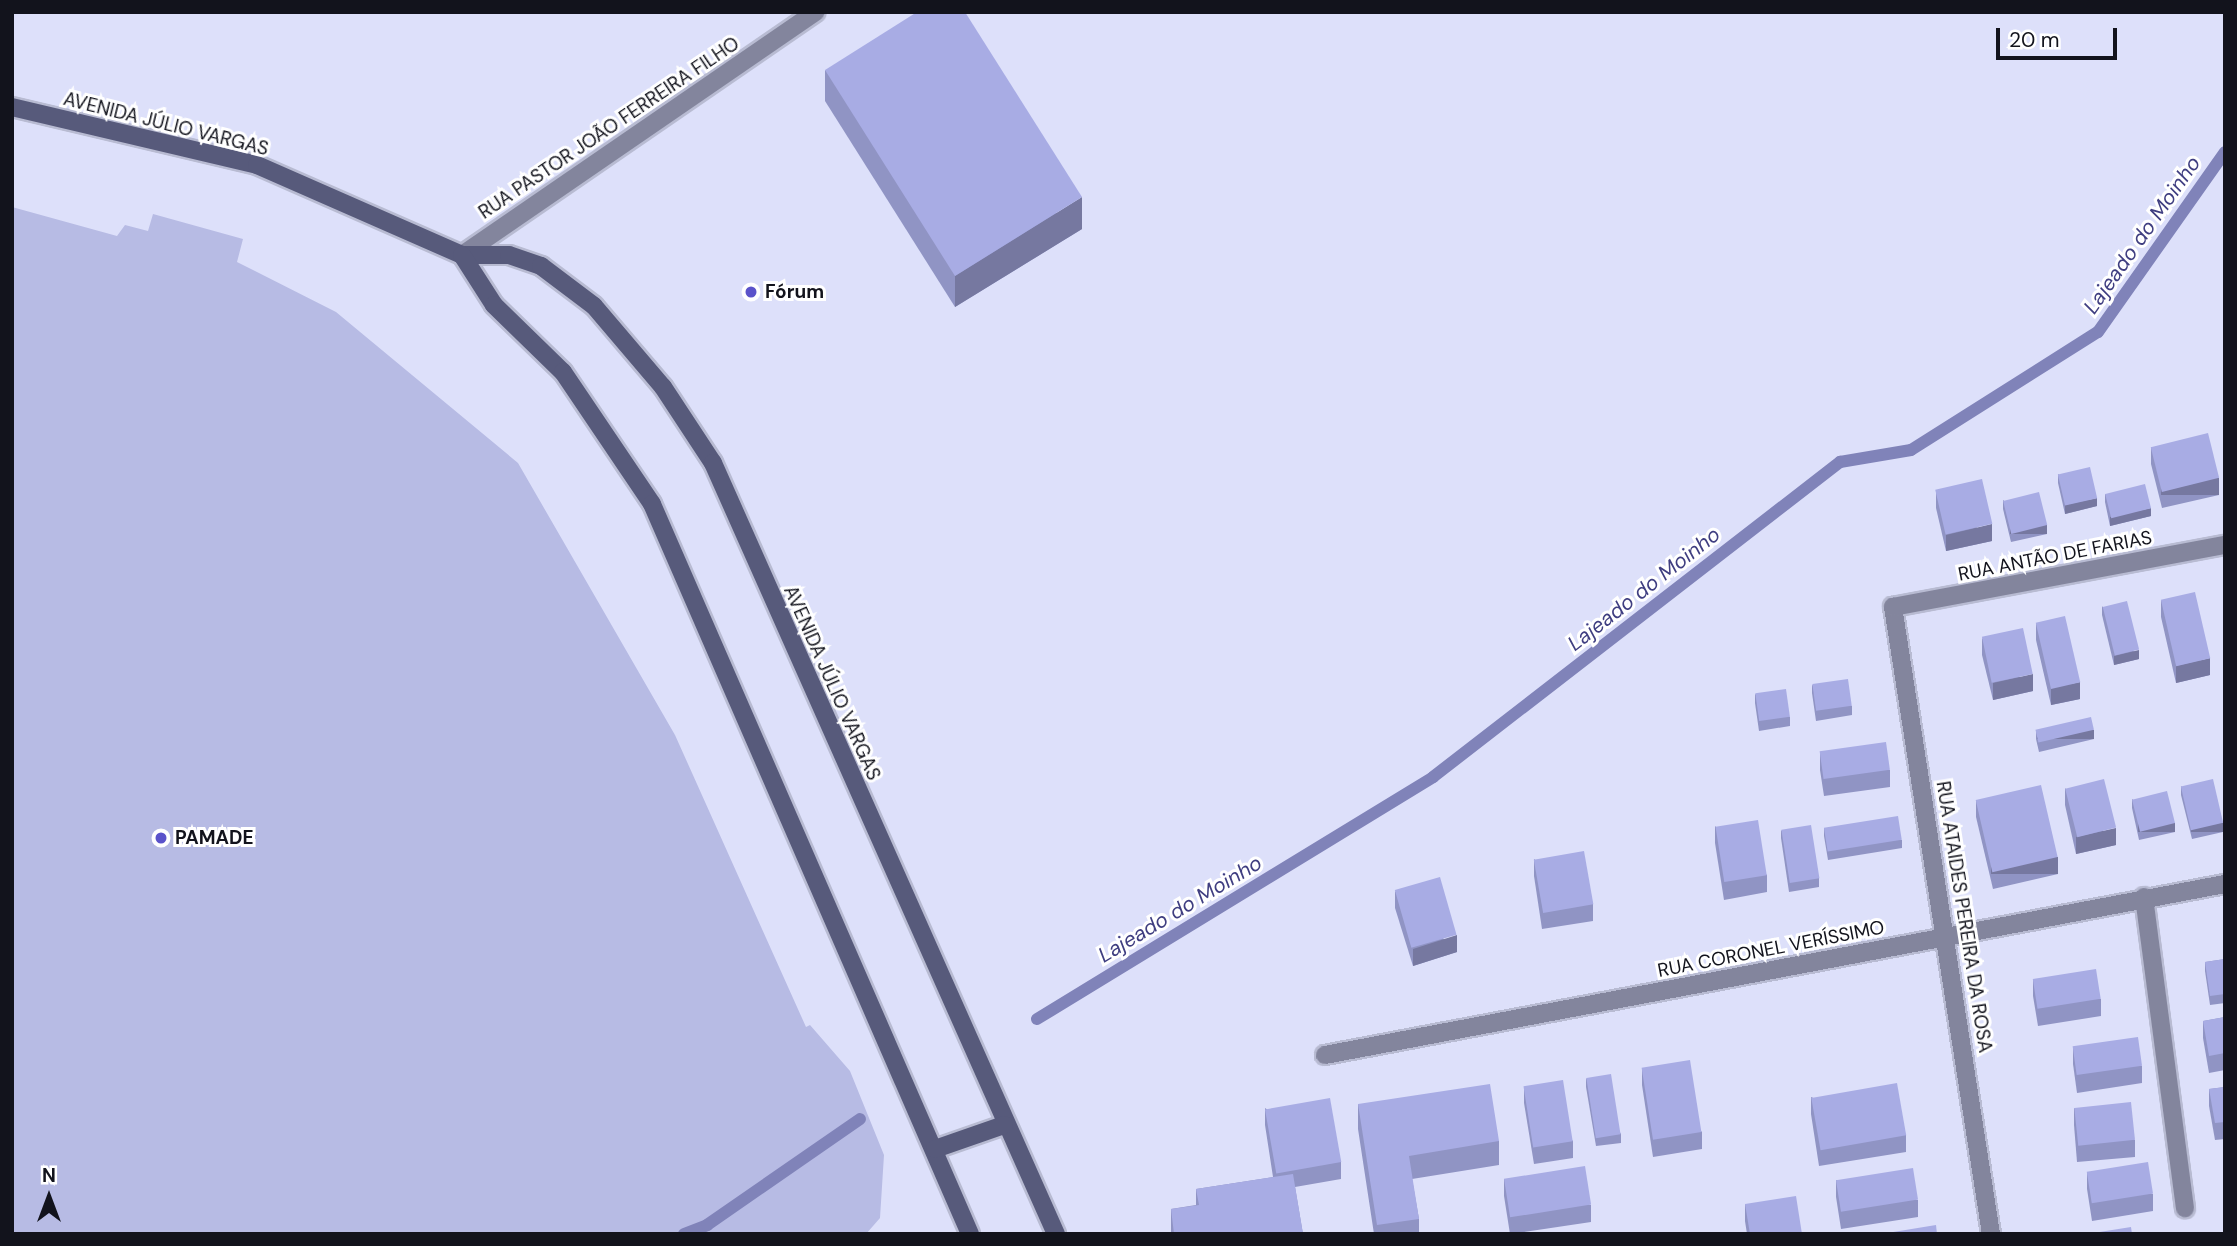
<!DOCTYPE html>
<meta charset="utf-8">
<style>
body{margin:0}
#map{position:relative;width:2237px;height:1246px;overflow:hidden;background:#dde0fa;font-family:"DM Sans",sans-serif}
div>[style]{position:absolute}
.green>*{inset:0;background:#b7bbe4}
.stream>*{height:12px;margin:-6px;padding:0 6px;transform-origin:6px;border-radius:6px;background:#8083b9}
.roads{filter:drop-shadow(2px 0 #b8bbd2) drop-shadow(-2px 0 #b8bbd2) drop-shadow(0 2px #b8bbd2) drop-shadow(0 -2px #b8bbd2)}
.street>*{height:18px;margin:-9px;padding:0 9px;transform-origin:9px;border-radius:9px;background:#83859d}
.secondary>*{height:18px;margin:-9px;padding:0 9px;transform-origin:9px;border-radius:9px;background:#575a7b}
.wall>*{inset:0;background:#9094c4}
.shaded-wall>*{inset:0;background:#7678a0;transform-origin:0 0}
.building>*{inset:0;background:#a8ace4;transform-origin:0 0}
.dots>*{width:19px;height:19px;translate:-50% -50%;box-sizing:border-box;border:4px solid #fff;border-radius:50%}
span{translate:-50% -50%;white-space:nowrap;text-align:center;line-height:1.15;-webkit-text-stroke:6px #fff;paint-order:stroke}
.street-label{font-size:19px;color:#12131c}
.poi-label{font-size:19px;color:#12131c;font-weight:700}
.left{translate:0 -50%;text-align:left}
.water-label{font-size:21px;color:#3f3e81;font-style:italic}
.frame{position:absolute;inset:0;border:14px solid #12131c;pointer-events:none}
.north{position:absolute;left:14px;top:1162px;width:70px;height:70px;-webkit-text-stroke:5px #fff;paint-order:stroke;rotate:0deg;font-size:19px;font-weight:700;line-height:28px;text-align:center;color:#12131c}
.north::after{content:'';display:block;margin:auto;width:24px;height:32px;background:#12131c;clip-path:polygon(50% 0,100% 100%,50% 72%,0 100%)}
.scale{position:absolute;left:1996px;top:28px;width:121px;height:32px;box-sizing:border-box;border:4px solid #12131c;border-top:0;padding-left:9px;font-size:21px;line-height:24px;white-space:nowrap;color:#12131c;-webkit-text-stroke:5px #fff;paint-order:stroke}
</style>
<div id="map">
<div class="green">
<i style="clip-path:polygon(12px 207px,117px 236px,125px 225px,148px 231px,153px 214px,243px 239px,237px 262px,336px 312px,518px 463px,675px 735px,806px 1027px,810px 1025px,850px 1071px,884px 1155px,880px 1218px,866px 1234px,12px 1234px)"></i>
</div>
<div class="stream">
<i style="left:1037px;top:1019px;width:464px;rotate:-31.4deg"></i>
<i style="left:1433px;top:777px;width:515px;rotate:-37.74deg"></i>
<i style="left:1840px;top:462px;width:72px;rotate:-9.6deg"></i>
<i style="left:1911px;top:450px;width:221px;rotate:-32.3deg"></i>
<i style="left:2098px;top:332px;width:220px;rotate:-54.8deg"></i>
<i style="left:684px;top:1234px;width:25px;rotate:-21deg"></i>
<i style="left:707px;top:1225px;width:186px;rotate:-34.7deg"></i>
</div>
<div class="roads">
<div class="street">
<i style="left:462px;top:255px;width:429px;rotate:-34.5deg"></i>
<i style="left:2144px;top:897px;width:314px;rotate:82.5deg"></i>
<i style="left:1325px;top:1055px;width:916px;rotate:-10.76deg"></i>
<i style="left:1991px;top:1234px;width:635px;rotate:-98.88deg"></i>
<i style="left:1893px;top:607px;width:338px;rotate:-10.6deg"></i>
</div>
<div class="secondary">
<i style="left:12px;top:107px;width:252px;rotate:13.3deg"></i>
<i style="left:257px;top:165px;width:224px;rotate:23.7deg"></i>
<i style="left:462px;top:255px;width:47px"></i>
<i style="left:509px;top:255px;width:34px;rotate:19deg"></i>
<i style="left:541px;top:266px;width:66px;rotate:37deg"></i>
<i style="left:594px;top:306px;width:106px;rotate:49.6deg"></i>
<i style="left:663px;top:387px;width:91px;rotate:56.7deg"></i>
<i style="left:713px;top:463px;width:844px;rotate:66.02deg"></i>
<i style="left:462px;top:255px;width:59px;rotate:57.4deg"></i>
<i style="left:494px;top:305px;width:96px;rotate:44.2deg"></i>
<i style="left:563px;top:372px;width:159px;rotate:56deg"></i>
<i style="left:652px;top:504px;width:796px;rotate:66.46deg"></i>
<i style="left:935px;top:1149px;width:73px;rotate:-19.2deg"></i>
</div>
</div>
<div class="wall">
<i style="clip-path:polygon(825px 70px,1082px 229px,955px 307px,825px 101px)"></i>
<i style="clip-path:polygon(2223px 437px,2225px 437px,2225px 461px,2223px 454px)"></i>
<i style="clip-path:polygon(2151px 447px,2219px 495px,2162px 508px,2151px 464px)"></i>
<i style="clip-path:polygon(2058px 474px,2097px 506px,2065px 514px,2058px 483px)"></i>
<i style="clip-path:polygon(1936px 491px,1992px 541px,1946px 551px,1936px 508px)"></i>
<i style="clip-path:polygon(2105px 494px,2151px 516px,2110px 526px,2105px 502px)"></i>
<i style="clip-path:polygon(2003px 500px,2047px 534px,2011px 542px,2003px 509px)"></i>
<i style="clip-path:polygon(2161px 600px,2210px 675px,2176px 683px,2161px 617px)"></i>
<i style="clip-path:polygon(2102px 606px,2139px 659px,2114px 665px,2102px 615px)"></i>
<i style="clip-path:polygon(2036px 623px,2080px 699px,2051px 705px,2036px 640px)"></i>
<i style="clip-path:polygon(1982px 638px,2033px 691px,1993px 700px,1982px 655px)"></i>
<i style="clip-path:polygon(1812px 685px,1852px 706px,1852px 715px,1816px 721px,1812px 693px)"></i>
<i style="clip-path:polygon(1755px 694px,1790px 717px,1790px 726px,1759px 731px,1755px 703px)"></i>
<i style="clip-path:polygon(2036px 730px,2094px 739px,2039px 752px,2036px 739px)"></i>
<i style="clip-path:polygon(1820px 753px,1890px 770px,1890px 787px,1824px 796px,1820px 770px)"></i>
<i style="clip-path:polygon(2181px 786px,2223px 832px,2192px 839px,2181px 795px)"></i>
<i style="clip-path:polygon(2065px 788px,2116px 845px,2076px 854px,2065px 805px)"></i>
<i style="clip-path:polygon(2132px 799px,2175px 832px,2139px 840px,2132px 808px)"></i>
<i style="clip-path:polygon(1976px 800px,2058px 874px,1993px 889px,1976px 817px)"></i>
<i style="clip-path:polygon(1715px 826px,1767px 875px,1767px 892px,1724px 900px,1715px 843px)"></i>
<i style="clip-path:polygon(1824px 828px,1902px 840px,1902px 848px,1828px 860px,1824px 836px)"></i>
<i style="clip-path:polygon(1781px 830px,1819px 878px,1819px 887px,1789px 892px,1781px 838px)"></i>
<i style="clip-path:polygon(1534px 859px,1593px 904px,1593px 921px,1542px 929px,1534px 876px)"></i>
<i style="clip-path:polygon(1395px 891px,1457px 952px,1413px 966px,1395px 908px)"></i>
<i style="clip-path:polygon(2225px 959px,2225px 1003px,2210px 1005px,2205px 971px,2205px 962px)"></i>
<i style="clip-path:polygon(2033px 979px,2101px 999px,2101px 1016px,2038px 1026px,2033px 996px)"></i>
<i style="clip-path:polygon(2225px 1017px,2225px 1070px,2209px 1073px,2203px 1038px,2203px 1021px)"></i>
<i style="clip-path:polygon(2073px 1047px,2142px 1066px,2142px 1083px,2077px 1093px,2073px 1064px)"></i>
<i style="clip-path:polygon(1642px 1068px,1702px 1132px,1702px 1149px,1653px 1157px,1642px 1085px)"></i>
<i style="clip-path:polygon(1586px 1078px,1621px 1134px,1621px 1143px,1596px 1146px,1586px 1087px)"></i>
<i style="clip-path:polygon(1524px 1087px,1573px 1141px,1573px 1158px,1534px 1164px,1524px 1103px)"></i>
<i style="clip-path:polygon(2225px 1087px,2225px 1139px,2215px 1140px,2209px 1106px,2209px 1089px)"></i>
<i style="clip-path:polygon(1811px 1097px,1906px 1135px,1906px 1152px,1819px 1166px,1811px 1114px)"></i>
<i style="clip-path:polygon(1358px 1104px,1499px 1141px,1499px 1165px,1412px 1179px,1419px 1219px,1419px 1234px,1374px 1234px,1358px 1129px)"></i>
<i style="clip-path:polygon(1265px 1108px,1341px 1162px,1341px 1179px,1295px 1187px,1303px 1234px,1171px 1234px,1171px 1209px,1196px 1205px,1196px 1189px,1273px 1177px,1265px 1125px)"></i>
<i style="clip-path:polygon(2074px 1108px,2135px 1140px,2135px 1157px,2077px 1162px,2074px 1125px)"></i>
<i style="clip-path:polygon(2087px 1172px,2153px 1194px,2153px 1211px,2092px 1221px,2087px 1189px)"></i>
<i style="clip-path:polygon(1504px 1179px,1591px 1205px,1591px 1222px,1510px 1234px,1504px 1196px)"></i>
<i style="clip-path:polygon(1836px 1180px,1918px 1200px,1918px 1217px,1841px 1229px,1836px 1197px)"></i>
<i style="clip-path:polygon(1745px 1204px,1802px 1234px,1747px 1234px,1745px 1221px)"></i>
</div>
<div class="shaded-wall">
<i style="clip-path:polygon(1082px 197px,1082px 229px,955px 307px,955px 276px)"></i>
<i style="left:2219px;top:478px;width:17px;height:58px;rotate:90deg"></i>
<i style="clip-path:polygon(2097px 498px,2097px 506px,2065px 514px,2065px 505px)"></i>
<i style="clip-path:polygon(2151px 508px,2151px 516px,2110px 526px,2110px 517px)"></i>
<i style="clip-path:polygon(1992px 524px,1992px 541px,1946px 551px,1946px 535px)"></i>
<i style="left:2047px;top:525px;width:9px;height:37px;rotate:90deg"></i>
<i style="clip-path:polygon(2139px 650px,2139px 659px,2114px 665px,2114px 656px)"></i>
<i style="clip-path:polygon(2210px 658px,2210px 675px,2176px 683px,2176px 666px)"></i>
<i style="clip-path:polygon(2033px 674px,2033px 691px,1993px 700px,1993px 683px)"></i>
<i style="clip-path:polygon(2080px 682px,2080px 699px,2051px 705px,2051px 688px)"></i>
<i style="left:2094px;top:730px;width:9px;height:57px;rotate:90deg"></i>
<i style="left:2175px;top:823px;width:9px;height:37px;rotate:90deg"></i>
<i style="left:2223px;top:823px;width:9px;height:32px;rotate:90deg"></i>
<i style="clip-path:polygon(2116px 828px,2116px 845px,2076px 854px,2076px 837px)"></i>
<i style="left:2058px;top:857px;width:17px;height:67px;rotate:90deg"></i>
<i style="clip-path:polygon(1457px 935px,1457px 952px,1413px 966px,1413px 949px)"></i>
</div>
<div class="building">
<i style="clip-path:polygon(917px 12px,965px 12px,1082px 197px,955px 276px,825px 70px)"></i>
<i style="left:2208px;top:433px;width:46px;height:59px;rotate:76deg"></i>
<i style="left:2090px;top:467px;width:32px;height:33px;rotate:77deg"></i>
<i style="left:1982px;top:479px;width:46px;height:48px;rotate:77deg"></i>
<i style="left:2145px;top:484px;width:25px;height:41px;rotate:76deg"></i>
<i style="left:2039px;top:492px;width:34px;height:37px;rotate:76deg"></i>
<i style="left:2195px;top:592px;width:68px;height:35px;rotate:77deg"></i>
<i style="left:2127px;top:601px;width:50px;height:25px;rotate:76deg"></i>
<i style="left:2065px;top:616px;width:68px;height:30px;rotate:77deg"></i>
<i style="left:2023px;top:628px;width:47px;height:42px;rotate:78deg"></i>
<i style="left:1848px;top:679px;width:27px;height:36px;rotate:82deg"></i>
<i style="left:1786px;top:689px;width:28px;height:31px;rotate:82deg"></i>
<i style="left:2091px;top:717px;width:13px;height:57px;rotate:77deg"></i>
<i style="left:1886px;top:742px;width:28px;height:67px;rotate:82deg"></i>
<i style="left:2104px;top:779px;width:50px;height:40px;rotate:76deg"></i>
<i style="left:2213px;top:779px;width:45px;height:33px;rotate:77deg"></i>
<i style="left:2041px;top:785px;width:74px;height:67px;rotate:77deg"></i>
<i style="left:2167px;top:791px;width:33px;height:36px;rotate:76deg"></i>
<i style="left:1898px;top:816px;width:24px;height:75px;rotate:81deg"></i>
<i style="left:1758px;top:820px;width:56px;height:43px;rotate:81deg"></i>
<i style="left:1811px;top:825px;width:54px;height:30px;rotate:81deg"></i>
<i style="left:1584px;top:851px;width:54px;height:51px;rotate:80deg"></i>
<i style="left:1440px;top:877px;width:60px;height:47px;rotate:74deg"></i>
<i style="clip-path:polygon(2225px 959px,2225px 994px,2210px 996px,2205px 962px)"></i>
<i style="left:2096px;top:969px;width:30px;height:64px;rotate:81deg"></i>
<i style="clip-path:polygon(2225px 1017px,2225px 1053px,2209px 1056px,2203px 1021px)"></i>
<i style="left:2138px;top:1037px;width:29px;height:66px;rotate:82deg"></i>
<i style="left:1690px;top:1060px;width:73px;height:49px;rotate:81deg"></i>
<i style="left:1611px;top:1074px;width:61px;height:25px;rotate:81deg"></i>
<i style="left:1563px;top:1080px;width:62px;height:40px;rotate:81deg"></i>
<i style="left:1897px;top:1083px;width:53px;height:87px;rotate:80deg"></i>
<i style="clip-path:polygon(1490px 1084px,1499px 1141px,1409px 1156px,1419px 1219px,1377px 1225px,1358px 1104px)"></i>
<i style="clip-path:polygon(2225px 1087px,2225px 1122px,2215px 1123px,2209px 1089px)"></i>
<i style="left:1330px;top:1098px;width:65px;height:66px;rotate:80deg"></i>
<i style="left:2131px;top:1102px;width:38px;height:57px;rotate:84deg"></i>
<i style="left:2148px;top:1162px;width:32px;height:62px;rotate:81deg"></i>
<i style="left:1585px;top:1166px;width:39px;height:82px;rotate:81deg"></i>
<i style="left:1913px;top:1168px;width:32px;height:78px;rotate:81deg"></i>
<i style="clip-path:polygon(1293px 1174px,1303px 1234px,1174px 1234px,1171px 1209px,1199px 1205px,1196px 1189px)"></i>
<i style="clip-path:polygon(1796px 1196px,1802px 1234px,1750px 1234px,1745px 1204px)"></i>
<i style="clip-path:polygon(1936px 1225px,1937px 1234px,1881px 1234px)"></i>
<i style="clip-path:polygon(2131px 1227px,2132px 1234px,2087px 1234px)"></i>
</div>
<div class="dots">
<i style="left:751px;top:292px;background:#5a52ca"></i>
<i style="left:161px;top:838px;background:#5a52ca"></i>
</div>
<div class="street-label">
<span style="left:166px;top:124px;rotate:14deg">AVENIDA JÚLIO VARGAS</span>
<span style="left:609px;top:128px;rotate:-34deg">RUA PASTOR JOÃO FERREIRA FILHO</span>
<span style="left:2055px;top:556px;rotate:-11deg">RUA ANTÃO DE FARIAS</span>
<span style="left:832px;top:683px;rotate:66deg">AVENIDA JÚLIO VARGAS</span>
<span style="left:1964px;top:917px;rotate:81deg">RUA ATAIDES PEREIRA DA ROSA</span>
<span style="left:1771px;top:949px;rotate:-11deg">RUA CORONEL VERÍSSIMO</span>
</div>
<div class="poi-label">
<span class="left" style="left:765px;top:292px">Fórum</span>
<span class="left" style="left:175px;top:838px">PAMADE</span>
</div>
<div class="water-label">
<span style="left:2142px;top:235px;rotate:-55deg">Lajeado do Moinho</span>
<span style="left:1644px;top:589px;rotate:-38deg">Lajeado do Moinho</span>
<span style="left:1180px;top:909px;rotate:-31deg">Lajeado do Moinho</span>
</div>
<div class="frame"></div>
<div class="north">N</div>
<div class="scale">20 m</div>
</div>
